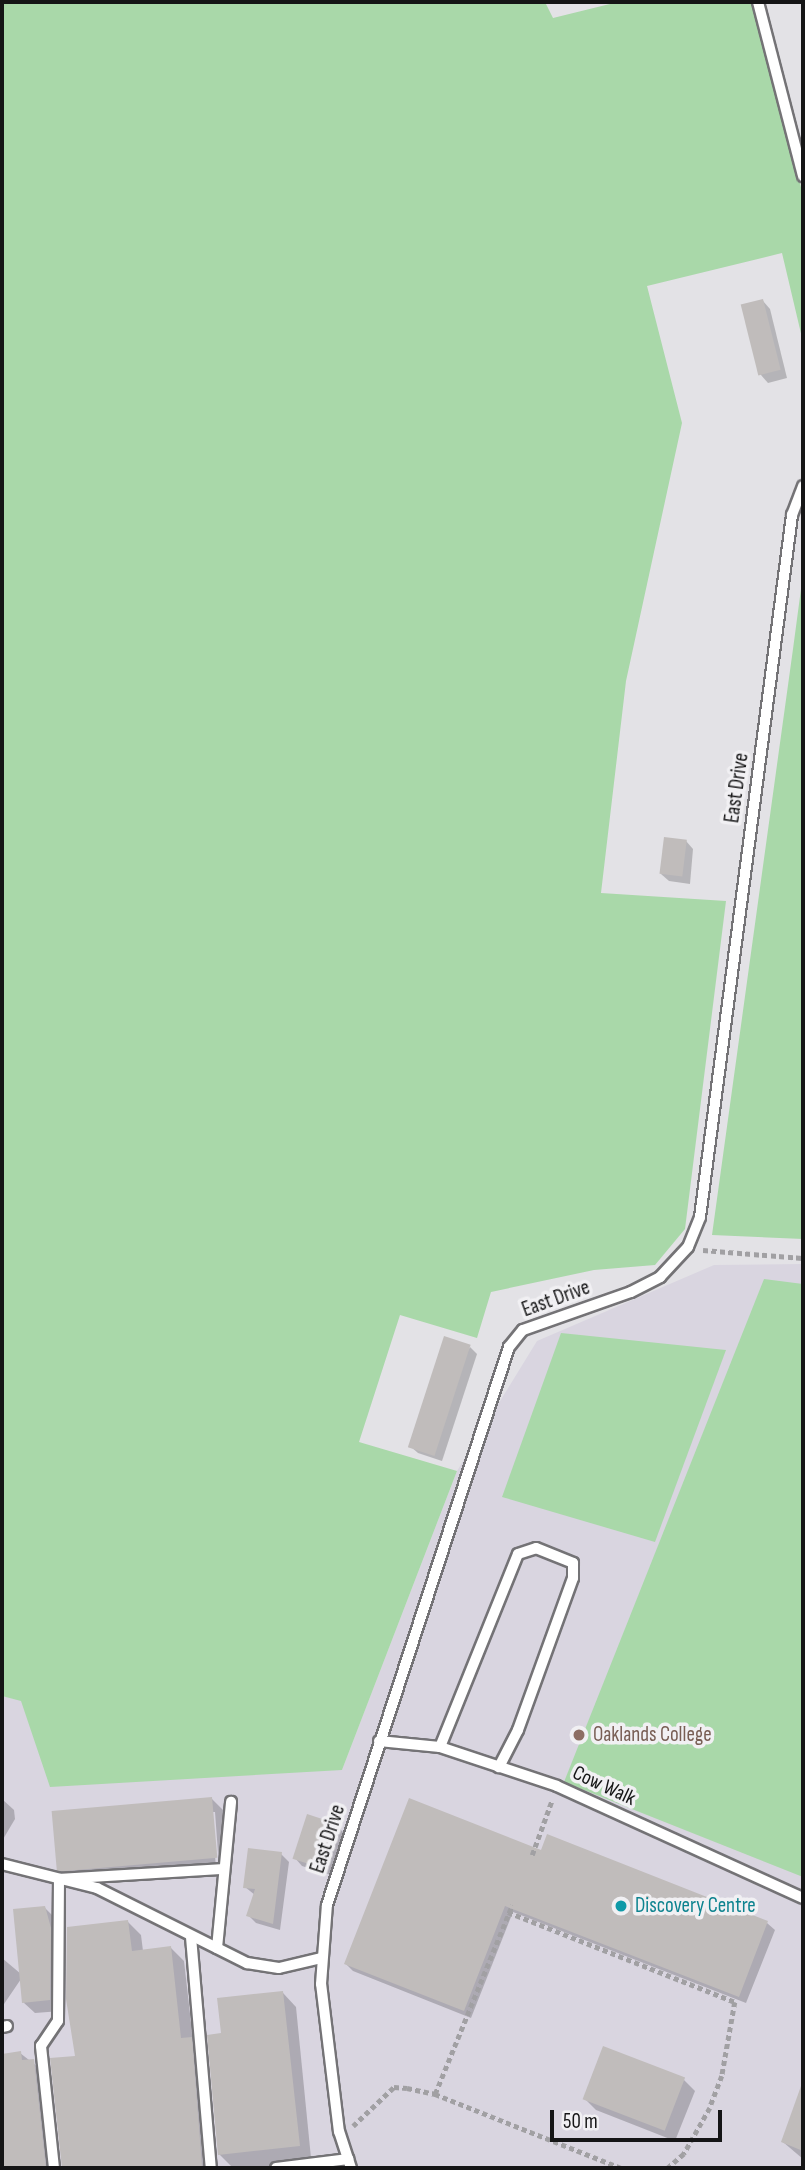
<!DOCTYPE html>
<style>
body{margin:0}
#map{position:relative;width:805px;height:2170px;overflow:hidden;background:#e3e2e6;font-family:"Sofia Sans Condensed",sans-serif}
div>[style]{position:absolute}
.built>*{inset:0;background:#d9d5e0}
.green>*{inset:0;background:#a9d8a9}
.shadow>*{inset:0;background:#0003}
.building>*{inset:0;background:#c0bcbb;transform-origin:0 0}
.path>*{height:4.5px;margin-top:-2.25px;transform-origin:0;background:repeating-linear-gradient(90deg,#a1a0a3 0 5px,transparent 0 8.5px)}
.roads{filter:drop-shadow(2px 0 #747376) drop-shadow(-2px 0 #747376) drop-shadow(0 2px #747376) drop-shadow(0 -2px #747376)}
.service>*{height:10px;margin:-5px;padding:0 5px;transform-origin:5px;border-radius:5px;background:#fff}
.dots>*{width:19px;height:19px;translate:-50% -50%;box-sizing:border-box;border:4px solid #f1f0f3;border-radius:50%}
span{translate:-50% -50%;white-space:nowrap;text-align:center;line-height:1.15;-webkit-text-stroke:7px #f1f0f3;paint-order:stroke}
.street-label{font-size:21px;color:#151516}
.education-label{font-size:21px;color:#785e54}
.left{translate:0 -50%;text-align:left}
.culture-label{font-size:21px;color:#0d838f}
.frame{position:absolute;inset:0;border:4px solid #151516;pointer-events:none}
.scale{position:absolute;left:550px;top:2110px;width:172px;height:32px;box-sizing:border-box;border:4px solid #151516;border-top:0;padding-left:9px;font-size:21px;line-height:24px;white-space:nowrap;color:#151516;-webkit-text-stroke:5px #f1f0f3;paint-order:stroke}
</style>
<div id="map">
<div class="built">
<i style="clip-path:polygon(803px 1264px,803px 2168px,2px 2168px,2px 1696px,342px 1770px,457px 1471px,537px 1341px,714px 1265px)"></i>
</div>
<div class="green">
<i style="clip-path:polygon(2px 2px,545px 2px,553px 18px,618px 2px,754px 2px,803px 195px,803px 342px,782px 253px,647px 286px,682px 423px,626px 681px,601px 893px,726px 901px,685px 1229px,655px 1265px,594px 1270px,491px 1292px,477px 1338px,400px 1315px,359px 1442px,457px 1471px,342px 1770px,50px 1787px,21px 1701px,2px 1696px)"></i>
<i style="clip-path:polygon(803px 574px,803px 1239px,712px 1235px,793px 649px)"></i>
<i style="clip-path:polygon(764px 1279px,803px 1284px,803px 1877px,564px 1782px)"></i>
<i style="clip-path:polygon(561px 1333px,726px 1350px,655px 1542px,502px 1497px)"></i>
</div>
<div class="shadow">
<i style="clip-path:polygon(763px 301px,770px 309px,787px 378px,768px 383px,761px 375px)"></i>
<i style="clip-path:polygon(686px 841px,693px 849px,690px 884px,669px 881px,661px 874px)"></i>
<i style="clip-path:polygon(470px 1347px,477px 1354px,442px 1461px,418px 1453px,410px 1446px)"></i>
<i style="clip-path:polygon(evenodd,211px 1798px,226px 1813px,231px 1872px,73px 1884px,59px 1869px,211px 1798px,211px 1812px,215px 1812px,219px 1866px,216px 1867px,211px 1812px)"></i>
<i style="clip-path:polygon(2px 1799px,14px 1810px,15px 1819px,2px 1841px)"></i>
<i style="clip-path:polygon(336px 1825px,344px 1833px,331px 1875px,302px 1866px,295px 1858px)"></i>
<i style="clip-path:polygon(542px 1852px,767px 1923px,775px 1930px,746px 2003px,513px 1912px,471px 2018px,353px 1971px,346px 1964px)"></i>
<i style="clip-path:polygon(281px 1854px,289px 1862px,280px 1930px,256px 1923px,248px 1915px,255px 1895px,245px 1887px)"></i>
<i style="clip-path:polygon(45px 1908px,56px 1919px,61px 2011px,35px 2013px,23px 2002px,21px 1979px,2px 2007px,2px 1958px,21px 1974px)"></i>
<i style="clip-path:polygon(128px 1922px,141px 1935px,143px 1951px,171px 1948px,184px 1961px,193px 2040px,204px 2052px,213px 2168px,63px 2168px,77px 2058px)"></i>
<i style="clip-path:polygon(283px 1993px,296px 2007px,312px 2168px,233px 2168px,219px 2154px,223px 2035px)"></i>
<i style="clip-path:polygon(20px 2053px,47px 2074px,57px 2168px,2px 2168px,2px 2055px)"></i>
<i style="clip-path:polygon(684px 2080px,695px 2091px,675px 2141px,596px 2110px,585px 2099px)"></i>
<i style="clip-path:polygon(794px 2110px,803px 2113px,803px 2159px,783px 2142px)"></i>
</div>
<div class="building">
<i style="left:763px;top:299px;width:73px;height:23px;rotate:76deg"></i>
<i style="left:664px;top:837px;width:23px;height:37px;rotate:7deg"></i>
<i style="left:444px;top:1336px;width:28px;height:117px;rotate:18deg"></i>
<i style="left:212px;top:1797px;width:61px;height:161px;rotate:85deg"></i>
<i style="clip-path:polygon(409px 1798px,541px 1850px,547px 1834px,768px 1921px,739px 1997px,505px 1906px,464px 2011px,344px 1964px)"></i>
<i style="left:307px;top:1814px;width:32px;height:47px;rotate:18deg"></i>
<i style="clip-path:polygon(248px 1848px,282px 1852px,273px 1924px,246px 1916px,255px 1889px,243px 1888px)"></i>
<i style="clip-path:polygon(45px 1906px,51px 1928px,50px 2000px,22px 2003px,13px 1909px)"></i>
<i style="clip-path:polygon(128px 1920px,132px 1951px,171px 1946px,181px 2038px,192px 2037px,202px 2166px,62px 2168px,50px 2058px,75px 2056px,66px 1999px,67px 1927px)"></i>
<i style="clip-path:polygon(283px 1991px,300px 2146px,218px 2155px,207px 2035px,221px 2033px,217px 1998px)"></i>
<i style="left:603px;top:2046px;width:88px;height:57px;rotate:21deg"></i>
<i style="clip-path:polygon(21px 2051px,22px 2060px,34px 2059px,46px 2168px,2px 2168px,2px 2054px)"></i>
<i style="clip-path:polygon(801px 2086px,803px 2087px,803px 2151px,781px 2142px)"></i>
</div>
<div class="path">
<i style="left:703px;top:1250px;width:100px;rotate:4.6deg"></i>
<i style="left:532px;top:1855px;width:59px;rotate:-70deg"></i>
<i style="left:508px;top:1912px;width:244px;rotate:21.6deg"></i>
<i style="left:735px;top:2002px;width:75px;rotate:100deg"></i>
<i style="left:722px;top:2076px;width:34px;rotate:111deg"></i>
<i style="left:710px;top:2108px;width:53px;rotate:119.5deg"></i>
<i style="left:684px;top:2154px;width:21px;rotate:139deg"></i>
<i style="left:435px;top:2094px;width:204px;rotate:-67.8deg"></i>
<i style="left:353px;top:2126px;width:57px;rotate:-43.6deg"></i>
<i style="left:394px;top:2087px;width:13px;rotate:4deg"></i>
<i style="left:407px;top:2088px;width:29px;rotate:12deg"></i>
<i style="left:435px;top:2094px;width:200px;rotate:21.7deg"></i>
</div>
<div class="roads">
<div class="service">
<i style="left:758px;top:2px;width:180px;rotate:75.5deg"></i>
<i style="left:379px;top:1741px;width:61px;rotate:5.6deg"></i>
<i style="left:440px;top:1747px;width:123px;rotate:18.4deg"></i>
<i style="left:557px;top:1786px;width:270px;rotate:24.5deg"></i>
<i style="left:440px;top:1747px;width:208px;rotate:-68deg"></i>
<i style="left:518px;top:1554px;width:19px;rotate:-18deg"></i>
<i style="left:536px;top:1548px;width:40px;rotate:22deg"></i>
<i style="left:573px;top:1563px;width:15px;rotate:90deg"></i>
<i style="left:573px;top:1578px;width:162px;rotate:109.9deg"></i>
<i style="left:518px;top:1730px;width:42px;rotate:117.2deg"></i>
<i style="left:2px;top:1864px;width:98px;rotate:14.2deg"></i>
<i style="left:97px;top:1888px;width:168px;rotate:26.6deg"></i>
<i style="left:247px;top:1963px;width:32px;rotate:9deg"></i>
<i style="left:279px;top:1968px;width:43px;rotate:-13.4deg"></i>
<i style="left:191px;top:1937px;width:232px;rotate:85.1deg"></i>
<i style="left:217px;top:1948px;width:147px;rotate:-84.5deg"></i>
<i style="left:2px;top:2027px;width:5px;rotate:-11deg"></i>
<i style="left:54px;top:2168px;width:123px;rotate:-96.1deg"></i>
<i style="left:41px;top:2046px;width:30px;rotate:-56deg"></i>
<i style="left:58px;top:2021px;width:142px;rotate:-89.6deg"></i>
<i style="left:59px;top:1879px;width:165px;rotate:-3.5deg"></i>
<i style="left:276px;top:2168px;width:73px;rotate:-7.1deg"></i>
<i style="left:351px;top:2168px;width:38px;rotate:-108deg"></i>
<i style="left:339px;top:2132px;width:149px;rotate:-96.9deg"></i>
<i style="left:321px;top:1984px;width:79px;rotate:-85.7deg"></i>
<i style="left:327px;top:1905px;width:587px;rotate:-71.94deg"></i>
<i style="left:509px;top:1347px;width:22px;rotate:-51deg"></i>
<i style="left:523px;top:1330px;width:114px;rotate:-19.4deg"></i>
<i style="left:631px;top:1292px;width:33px;rotate:-27deg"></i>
<i style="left:660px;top:1277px;width:41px;rotate:-47deg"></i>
<i style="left:688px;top:1247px;width:32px;rotate:-68deg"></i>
<i style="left:700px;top:1217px;width:708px;rotate:-82.53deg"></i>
<i style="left:792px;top:515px;width:31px;rotate:-69deg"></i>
</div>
</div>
<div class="dots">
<i style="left:579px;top:1735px;background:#8d6e63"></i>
<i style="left:621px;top:1906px;background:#0f9aa8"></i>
</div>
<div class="street-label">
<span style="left:737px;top:788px;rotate:-82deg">East Drive</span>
<span style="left:556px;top:1299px;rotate:-20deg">East Drive</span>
<span style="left:604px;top:1786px;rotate:25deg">Cow Walk</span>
<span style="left:328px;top:1839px;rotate:-72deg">East Drive</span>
</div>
<div class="education-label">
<span class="left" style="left:593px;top:1735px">Oaklands College</span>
</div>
<div class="culture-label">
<span class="left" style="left:635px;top:1906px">Discovery Centre</span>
</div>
<div class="frame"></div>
<div class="scale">50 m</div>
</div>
